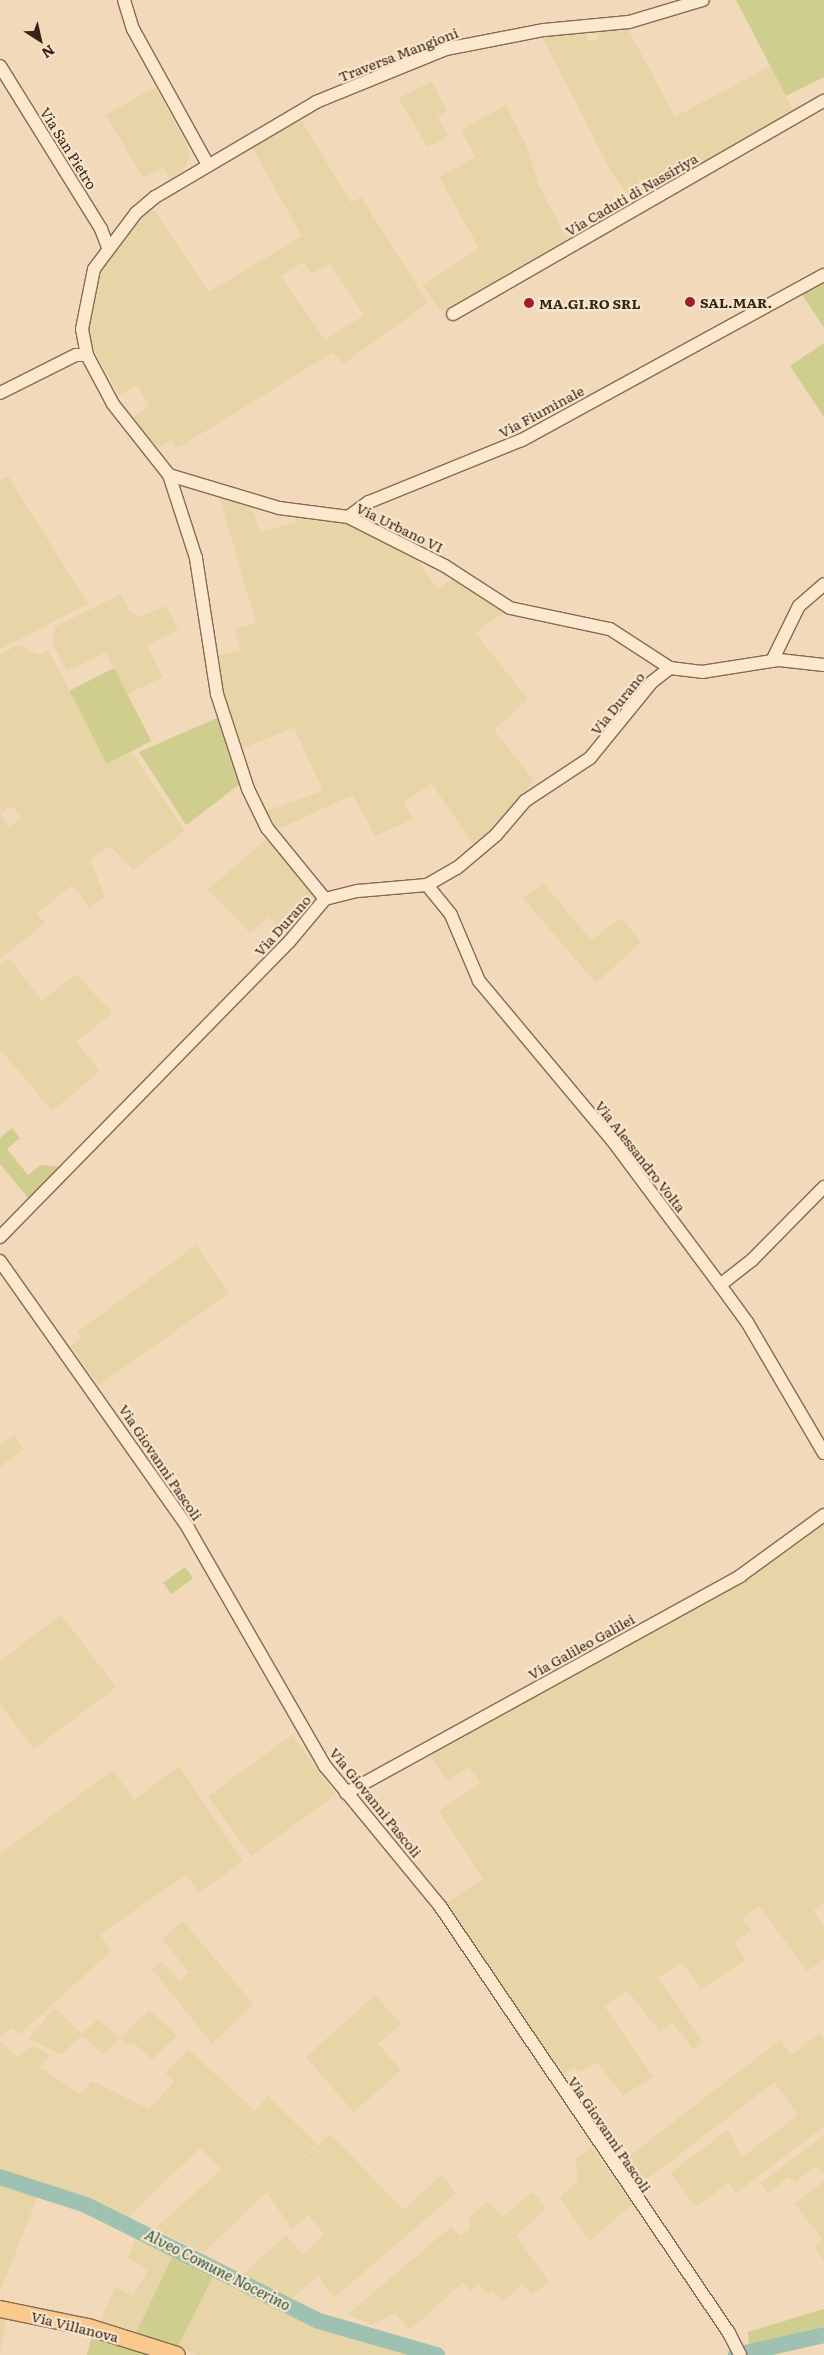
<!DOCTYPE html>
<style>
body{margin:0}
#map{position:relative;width:824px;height:2355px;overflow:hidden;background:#f1d9ba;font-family:Literata,serif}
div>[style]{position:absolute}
.farmland>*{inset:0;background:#e7d4a7;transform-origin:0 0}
.green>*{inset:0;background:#cfce8e;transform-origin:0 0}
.river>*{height:16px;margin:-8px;padding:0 8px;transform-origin:8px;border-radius:8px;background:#9fc1b2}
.roads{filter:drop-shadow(1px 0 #896953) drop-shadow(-1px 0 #896953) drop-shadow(0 1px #896953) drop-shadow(0 -1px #896953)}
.minor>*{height:12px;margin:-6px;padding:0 6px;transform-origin:6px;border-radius:6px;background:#fce8cd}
.major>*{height:16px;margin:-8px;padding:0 8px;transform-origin:8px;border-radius:8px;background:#f9c98d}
.dots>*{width:14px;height:14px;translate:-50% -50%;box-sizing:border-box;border:2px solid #f8e5ca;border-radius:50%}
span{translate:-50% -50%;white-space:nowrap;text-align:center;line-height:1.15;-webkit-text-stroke:4.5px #f8e5ca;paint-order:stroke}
.street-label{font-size:14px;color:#362419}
.poi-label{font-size:14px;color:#362419;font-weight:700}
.left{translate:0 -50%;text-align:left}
.water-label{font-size:15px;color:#27584e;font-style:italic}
.north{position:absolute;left:15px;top:15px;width:50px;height:50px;-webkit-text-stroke:4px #f8e5ca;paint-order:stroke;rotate:145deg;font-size:14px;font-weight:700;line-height:20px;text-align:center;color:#362419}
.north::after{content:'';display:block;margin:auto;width:18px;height:22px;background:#362419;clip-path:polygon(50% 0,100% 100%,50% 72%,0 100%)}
</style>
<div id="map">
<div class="farmland">
<i style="clip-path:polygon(628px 29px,675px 117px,770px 66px,793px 111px,633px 203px,612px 173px,541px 35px,585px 34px,589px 40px,597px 40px,598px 32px)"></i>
<i style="clip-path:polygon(432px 82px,447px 111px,438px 116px,448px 136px,428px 147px,398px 98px)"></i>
<i style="clip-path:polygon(155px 87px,190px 152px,184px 170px,170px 179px,163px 167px,143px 178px,106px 115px)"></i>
<i style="clip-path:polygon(506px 105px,527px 147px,540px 188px,567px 239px,441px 312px,423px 285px,479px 248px,439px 177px,476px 157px,461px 130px)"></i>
<i style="clip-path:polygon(evenodd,300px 118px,351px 203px,361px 197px,428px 303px,343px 364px,333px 352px,178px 448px,171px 440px,159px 448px,132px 418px,149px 406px,137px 385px,119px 395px,92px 346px,89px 318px,103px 266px,120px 237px,151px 206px,209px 292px,302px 236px,251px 146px,300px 118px,303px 262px,312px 274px,330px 263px,364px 315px,325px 340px,281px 276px,303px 262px)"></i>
<i style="clip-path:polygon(8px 476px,88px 604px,0 649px,0 480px)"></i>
<i style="clip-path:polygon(218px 493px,250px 503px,260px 532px,297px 522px,296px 514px,345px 520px,410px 549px,437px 589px,456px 577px,506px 611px,475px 633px,528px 699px,494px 730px,534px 781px,476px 849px,432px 784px,404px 801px,412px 819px,375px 836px,353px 795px,276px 830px,266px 811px,323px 791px,294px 727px,240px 750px,214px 656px,240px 651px,235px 630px,256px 623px)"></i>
<i style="clip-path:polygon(121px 594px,130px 612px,140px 617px,166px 606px,178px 630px,147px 646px,163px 677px,128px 694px,105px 652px,67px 671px,53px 645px,55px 627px)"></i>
<i style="clip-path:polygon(evenodd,19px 645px,38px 655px,48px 650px,107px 760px,130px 750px,185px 831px,133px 870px,110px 846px,90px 860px,105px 896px,90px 908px,72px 885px,37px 913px,45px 923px,0 959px,0 654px,19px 645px,12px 806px,22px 819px,9px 827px,1px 813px,12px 806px)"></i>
<i style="clip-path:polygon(267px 838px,312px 895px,312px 904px,286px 935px,269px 917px,250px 933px,208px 890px)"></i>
<i style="clip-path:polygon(543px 883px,591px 940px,622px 918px,641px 942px,596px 983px,523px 898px)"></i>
<i style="clip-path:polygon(9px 958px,42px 1001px,76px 974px,112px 1013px,76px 1042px,100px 1071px,52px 1111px,0 1049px,0 966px)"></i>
<i style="clip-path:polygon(196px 1245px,229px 1293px,99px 1385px,70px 1346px,81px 1338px,77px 1332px)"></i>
<i style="clip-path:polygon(14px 1435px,23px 1449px,0 1467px,0 1445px)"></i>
<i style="clip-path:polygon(824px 1525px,824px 1903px,813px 1911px,824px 1927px,824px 1960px,807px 1971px,759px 1906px,742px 1918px,751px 1931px,734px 1942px,745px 1960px,701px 1989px,682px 1962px,658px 1978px,703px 2042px,693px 2049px,673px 2023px,660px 2032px,627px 1990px,604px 2006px,653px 2077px,623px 2096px,597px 2062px,578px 2072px,574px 2067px,561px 2076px,446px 1903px,483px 1879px,439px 1811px,480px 1783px,469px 1767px,447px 1781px,427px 1752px,761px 1570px)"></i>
<i style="clip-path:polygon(61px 1615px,116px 1687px,34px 1749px,0 1704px,0 1661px)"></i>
<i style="left:292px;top:1735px;width:74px;height:104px;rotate:54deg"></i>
<i style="clip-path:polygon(179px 1766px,243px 1861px,199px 1893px,186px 1875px,100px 1934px,111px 1951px,20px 2034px,12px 2028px,0 2038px,0 1854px,113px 1770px,134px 1800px)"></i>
<i style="clip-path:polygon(183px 1921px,253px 2004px,212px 2044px,152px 1969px,161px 1961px,179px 1981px,189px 1972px,162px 1939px)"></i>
<i style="clip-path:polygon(375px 1995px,401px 2024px,378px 2044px,401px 2070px,354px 2112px,306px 2057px)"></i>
<i style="clip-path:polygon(55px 2008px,82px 2034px,98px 2019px,120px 2038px,149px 2010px,177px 2035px,152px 2060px,133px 2042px,128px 2045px,120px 2038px,104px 2055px,82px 2035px,61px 2055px,28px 2038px)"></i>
<i style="clip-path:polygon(820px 2033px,824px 2039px,824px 2127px,736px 2193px,728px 2183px,696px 2207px,670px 2173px,728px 2130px,742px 2157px,798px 2115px,774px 2082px,641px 2184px,624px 2160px,780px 2040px,791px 2055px)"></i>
<i style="clip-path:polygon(0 2041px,17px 2057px,33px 2045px,49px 2055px,40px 2067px,80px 2094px,92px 2081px,149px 2109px,174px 2082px,165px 2072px,189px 2050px,255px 2111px,268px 2096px,317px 2144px,204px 2252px,155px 2229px,222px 2169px,200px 2148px,128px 2217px,0 2170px)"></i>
<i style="clip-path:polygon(330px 2134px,404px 2210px,441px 2175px,456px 2193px,334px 2298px,318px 2276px,291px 2300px,243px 2274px,286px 2235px,303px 2255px,324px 2235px,309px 2215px,292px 2229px,267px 2193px)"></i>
<i style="clip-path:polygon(824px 2135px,824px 2175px,816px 2166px,795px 2182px,789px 2177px,768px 2193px,760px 2183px)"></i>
<i style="clip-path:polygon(591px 2147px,632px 2204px,590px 2241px,560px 2197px,578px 2180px,576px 2159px)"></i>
<i style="clip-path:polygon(824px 2181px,824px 2261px,814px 2247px,822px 2239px,795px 2204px)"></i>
<i style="clip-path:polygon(0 2182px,39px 2193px,0 2292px)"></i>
<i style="clip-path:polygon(533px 2192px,546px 2209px,516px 2236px,549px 2282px,532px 2295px,523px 2284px,503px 2301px,493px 2291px,488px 2295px,479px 2284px,470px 2291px,463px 2282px,410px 2330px,395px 2313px,372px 2325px,348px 2314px,451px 2227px,461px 2236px,471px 2228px,468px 2218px,488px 2201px,503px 2217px)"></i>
<i style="clip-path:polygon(137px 2235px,175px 2251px,135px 2335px,103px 2325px,101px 2320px,115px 2287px,133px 2296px,148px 2270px,128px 2258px)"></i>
<i style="clip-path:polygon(215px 2273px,317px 2325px,408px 2355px,198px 2355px,177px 2348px)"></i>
<i style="clip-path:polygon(0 2316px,7px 2317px,0 2355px)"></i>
</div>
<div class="green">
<i style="clip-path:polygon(736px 0,824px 0,824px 77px,786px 96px)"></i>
<i style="clip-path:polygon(824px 281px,824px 328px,801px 293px)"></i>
<i style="clip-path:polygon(824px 343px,824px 417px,790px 366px)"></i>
<i style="left:114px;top:668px;width:82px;height:50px;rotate:63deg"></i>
<i style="clip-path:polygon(217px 718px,240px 784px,186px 825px,139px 752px)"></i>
<i style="clip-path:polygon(12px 1128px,20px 1138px,7px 1149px,28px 1175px,41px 1165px,64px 1167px,29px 1199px,0 1164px,0 1138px)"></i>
<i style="left:185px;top:1567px;width:14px;height:27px;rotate:54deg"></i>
<i style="clip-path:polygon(175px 2251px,215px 2273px,177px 2348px,135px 2335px)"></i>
<i style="clip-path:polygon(824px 2309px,824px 2326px,749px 2346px,748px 2332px)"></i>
<i style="clip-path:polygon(92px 2334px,157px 2355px,87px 2355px)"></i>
</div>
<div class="river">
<i style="left:0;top:2177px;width:90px;rotate:18deg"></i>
<i style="left:86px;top:2205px;width:260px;rotate:26.5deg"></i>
<i style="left:319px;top:2321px;width:123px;rotate:16.1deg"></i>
<i style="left:736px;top:2355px;width:90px;rotate:-12.8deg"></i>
</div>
<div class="roads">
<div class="minor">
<i style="left:124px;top:0;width:30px;rotate:73deg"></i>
<i style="left:133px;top:29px;width:153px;rotate:61.1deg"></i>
<i style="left:0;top:66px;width:192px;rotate:58.2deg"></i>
<i style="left:101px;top:229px;width:19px;rotate:69deg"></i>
<i style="left:453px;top:314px;width:428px;rotate:-29.9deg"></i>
<i style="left:0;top:393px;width:85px;rotate:-26.6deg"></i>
<i style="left:76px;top:355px;width:11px"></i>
<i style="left:169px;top:475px;width:115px;rotate:16.7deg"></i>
<i style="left:279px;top:508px;width:70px;rotate:7.4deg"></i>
<i style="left:348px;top:517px;width:109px;rotate:26.8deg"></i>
<i style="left:445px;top:566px;width:77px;rotate:32.9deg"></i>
<i style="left:510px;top:608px;width:102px;rotate:11.9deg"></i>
<i style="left:610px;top:629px;width:72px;rotate:33deg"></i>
<i style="left:670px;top:668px;width:32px;rotate:7deg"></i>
<i style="left:702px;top:672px;width:78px;rotate:-8.9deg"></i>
<i style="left:779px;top:660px;width:45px;rotate:6.3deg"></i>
<i style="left:348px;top:517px;width:26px;rotate:-36deg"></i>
<i style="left:369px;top:502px;width:165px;rotate:-22.1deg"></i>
<i style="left:522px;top:440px;width:344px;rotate:-28.7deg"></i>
<i style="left:772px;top:661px;width:61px;rotate:-63.9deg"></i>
<i style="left:799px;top:606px;width:33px;rotate:-41deg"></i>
<i style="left:427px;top:885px;width:38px;rotate:51deg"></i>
<i style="left:451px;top:915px;width:72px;rotate:67deg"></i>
<i style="left:479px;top:981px;width:207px;rotate:50.1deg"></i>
<i style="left:612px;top:1140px;width:181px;rotate:53.3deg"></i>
<i style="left:720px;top:1285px;width:46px;rotate:53.9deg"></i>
<i style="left:747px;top:1322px;width:152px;rotate:59.6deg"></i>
<i style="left:325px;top:899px;width:92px;rotate:-129.2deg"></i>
<i style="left:267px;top:828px;width:43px;rotate:-116deg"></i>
<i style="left:248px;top:789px;width:100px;rotate:-108.1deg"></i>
<i style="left:217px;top:694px;width:138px;rotate:-98.8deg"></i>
<i style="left:196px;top:558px;width:87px;rotate:-108deg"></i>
<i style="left:169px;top:475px;width:90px;rotate:-128.3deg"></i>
<i style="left:113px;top:404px;width:55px;rotate:-118deg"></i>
<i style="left:87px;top:355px;width:26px;rotate:-101deg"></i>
<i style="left:82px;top:329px;width:61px;rotate:-78.7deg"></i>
<i style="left:94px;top:269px;width:70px;rotate:-53.1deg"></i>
<i style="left:136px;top:213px;width:25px;rotate:-40deg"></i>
<i style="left:155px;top:197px;width:187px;rotate:-30.5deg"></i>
<i style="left:316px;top:102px;width:140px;rotate:-22.2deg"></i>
<i style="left:446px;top:49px;width:100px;rotate:-11deg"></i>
<i style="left:544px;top:30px;width:85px;rotate:-5.4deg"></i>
<i style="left:629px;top:22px;width:77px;rotate:-16.6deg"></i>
<i style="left:0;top:1237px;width:413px;rotate:-45.6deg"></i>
<i style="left:289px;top:942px;width:56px;rotate:-50.1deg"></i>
<i style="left:325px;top:899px;width:34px;rotate:-14deg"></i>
<i style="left:358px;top:891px;width:69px;rotate:-5deg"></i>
<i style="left:427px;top:885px;width:34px;rotate:-30deg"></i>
<i style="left:457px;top:868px;width:51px;rotate:-40.2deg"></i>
<i style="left:496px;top:835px;width:45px;rotate:-49.5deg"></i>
<i style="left:525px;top:801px;width:78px;rotate:-33.5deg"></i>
<i style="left:590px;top:758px;width:98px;rotate:-50.8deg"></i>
<i style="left:652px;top:682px;width:23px;rotate:-38deg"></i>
<i style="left:0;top:1261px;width:327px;rotate:54.8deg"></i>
<i style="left:188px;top:1528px;width:275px;rotate:60.1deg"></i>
<i style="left:325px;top:1766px;width:181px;rotate:50.6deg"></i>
<i style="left:440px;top:1906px;width:516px;rotate:55.91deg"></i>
<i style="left:729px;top:2333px;width:25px;rotate:63deg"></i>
<i style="left:720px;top:1285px;width:41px;rotate:-38deg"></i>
<i style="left:752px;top:1260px;width:103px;rotate:-45.4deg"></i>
<i style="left:346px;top:1793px;width:450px;rotate:-28.8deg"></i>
<i style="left:740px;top:1576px;width:104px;rotate:-36deg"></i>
</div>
<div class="major">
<i style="left:0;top:2309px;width:90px;rotate:11.6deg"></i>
<i style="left:88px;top:2327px;width:93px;rotate:17.5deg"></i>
</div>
</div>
<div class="dots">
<i style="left:690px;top:302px;background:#9c1f30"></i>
<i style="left:529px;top:303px;background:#9c1f30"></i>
</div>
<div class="street-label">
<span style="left:398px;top:54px;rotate:-21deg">Traversa Mangioni</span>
<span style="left:69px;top:148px;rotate:58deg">Via San Pietro</span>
<span style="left:631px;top:194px;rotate:-30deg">Via Caduti di Nassiriya</span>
<span style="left:541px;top:411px;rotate:-28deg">Via Fiuminale</span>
<span style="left:400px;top:527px;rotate:26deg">Via Urbano VI</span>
<span style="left:617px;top:703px;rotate:-51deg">Via Durano</span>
<span style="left:282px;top:925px;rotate:-48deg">Via Durano</span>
<span style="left:641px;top:1156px;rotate:52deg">Via Alessandro Volta</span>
<span style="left:161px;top:1462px;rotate:56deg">Via Giovanni Pascoli</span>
<span style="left:581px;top:1646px;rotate:-29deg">Via Galileo Galilei</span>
<span style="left:376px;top:1802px;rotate:51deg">Via Giovanni Pascoli</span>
<span style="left:610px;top:2134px;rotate:56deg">Via Giovanni Pascoli</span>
<span style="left:75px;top:2326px;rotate:14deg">Via Villanova</span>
</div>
<div class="poi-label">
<span class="left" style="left:700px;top:302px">SAL.MAR.</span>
<span class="left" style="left:539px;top:303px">MA.GI.RO SRL</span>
</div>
<div class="water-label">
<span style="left:218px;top:2269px;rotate:27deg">Alveo Comune Nocerino</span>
</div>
<div class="north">N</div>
</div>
